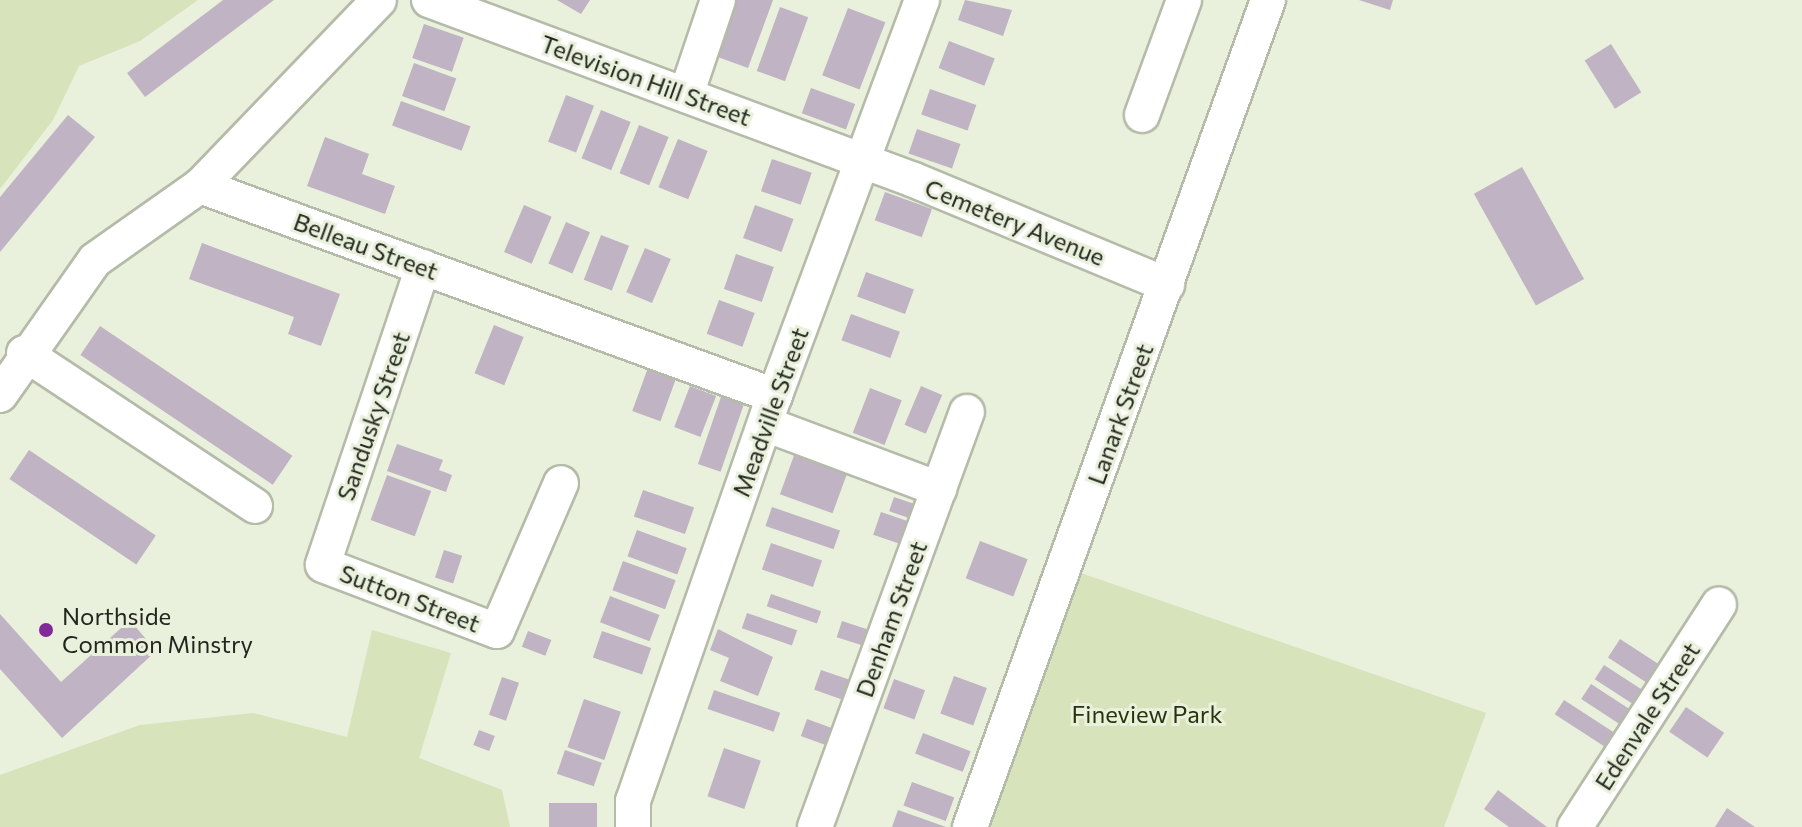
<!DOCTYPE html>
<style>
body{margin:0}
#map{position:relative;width:1802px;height:827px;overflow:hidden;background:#e9f0dc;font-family:Commissioner,sans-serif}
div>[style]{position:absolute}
.green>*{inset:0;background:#d6e3bb}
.building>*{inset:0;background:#c0b3c3;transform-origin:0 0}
.roads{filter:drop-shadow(2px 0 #b4bba8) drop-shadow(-2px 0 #b4bba8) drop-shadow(0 2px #b4bba8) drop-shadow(0 -2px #b4bba8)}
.minor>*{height:34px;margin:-17px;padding:0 17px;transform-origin:17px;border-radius:17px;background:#fff}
.dots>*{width:22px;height:22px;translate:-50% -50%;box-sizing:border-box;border:4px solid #e9f0dc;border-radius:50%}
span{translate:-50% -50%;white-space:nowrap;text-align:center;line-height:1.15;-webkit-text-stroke:6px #e9f0dc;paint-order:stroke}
.street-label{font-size:24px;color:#23261e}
.poi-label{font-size:24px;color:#23261e}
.left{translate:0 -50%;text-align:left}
.park-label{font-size:24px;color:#283309}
</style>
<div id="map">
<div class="green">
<i style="clip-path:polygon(0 0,198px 0,140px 41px,79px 66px,53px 120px,0 189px)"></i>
<i style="clip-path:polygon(1078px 572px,1486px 713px,1444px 827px,986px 827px)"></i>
<i style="clip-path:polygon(372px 630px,451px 653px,419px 758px,502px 790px,510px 827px,0 827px,0 775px,140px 725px,253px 713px,347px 737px)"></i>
</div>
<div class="building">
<i style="clip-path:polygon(223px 0,274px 0,145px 97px,127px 73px)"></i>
<i style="clip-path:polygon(557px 0,590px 0,581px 14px)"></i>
<i style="clip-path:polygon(735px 0,773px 0,748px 68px,715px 56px)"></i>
<i style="clip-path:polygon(965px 0,1012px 10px,1003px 36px,958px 20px)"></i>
<i style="clip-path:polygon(1359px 0,1393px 0,1390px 10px)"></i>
<i style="left:780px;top:7px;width:30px;height:68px;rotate:20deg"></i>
<i style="left:848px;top:8px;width:40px;height:72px;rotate:21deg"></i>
<i style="left:424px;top:24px;width:42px;height:36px;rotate:19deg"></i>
<i style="left:949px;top:41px;width:49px;height:29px;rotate:21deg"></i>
<i style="left:1611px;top:44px;width:57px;height:31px;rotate:58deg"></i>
<i style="left:414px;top:63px;width:45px;height:35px;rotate:20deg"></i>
<i style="left:811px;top:88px;width:47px;height:27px;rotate:20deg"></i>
<i style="left:930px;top:89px;width:49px;height:27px;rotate:19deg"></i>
<i style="left:566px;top:95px;width:30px;height:50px;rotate:21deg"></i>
<i style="left:401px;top:101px;width:74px;height:26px;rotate:20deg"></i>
<i style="left:601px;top:110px;width:32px;height:52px;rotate:22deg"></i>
<i style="clip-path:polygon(68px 115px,95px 137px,0 252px,0 197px)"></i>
<i style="left:639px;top:125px;width:32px;height:52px;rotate:22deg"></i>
<i style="left:917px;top:129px;width:46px;height:26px;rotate:19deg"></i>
<i style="clip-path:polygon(325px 137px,369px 154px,362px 174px,395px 186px,385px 214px,307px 186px)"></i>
<i style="left:678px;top:139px;width:32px;height:52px;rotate:22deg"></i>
<i style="left:772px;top:159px;width:42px;height:34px;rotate:19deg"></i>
<i style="left:1522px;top:167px;width:128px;height:55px;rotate:61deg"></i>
<i style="left:885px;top:192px;width:50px;height:30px;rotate:20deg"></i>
<i style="left:524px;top:205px;width:30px;height:51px;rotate:23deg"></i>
<i style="left:755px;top:205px;width:41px;height:35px;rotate:20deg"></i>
<i style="left:566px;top:222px;width:26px;height:45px;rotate:23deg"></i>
<i style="left:601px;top:235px;width:30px;height:48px;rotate:21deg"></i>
<i style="clip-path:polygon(202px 243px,340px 294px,321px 346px,288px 334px,294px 317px,189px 279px)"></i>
<i style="left:645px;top:248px;width:28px;height:48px;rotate:23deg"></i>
<i style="left:736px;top:254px;width:40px;height:37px;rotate:19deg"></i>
<i style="left:866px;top:272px;width:51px;height:26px;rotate:20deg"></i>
<i style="left:719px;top:300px;width:38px;height:36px;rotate:20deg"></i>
<i style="left:851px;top:314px;width:52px;height:28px;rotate:20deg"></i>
<i style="left:494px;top:325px;width:32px;height:52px;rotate:22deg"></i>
<i style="left:100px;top:326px;width:232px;height:35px;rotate:34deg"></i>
<i style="left:649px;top:365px;width:30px;height:49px;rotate:20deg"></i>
<i style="left:690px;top:386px;width:28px;height:44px;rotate:21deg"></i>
<i style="left:921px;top:386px;width:23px;height:42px;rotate:23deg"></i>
<i style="left:870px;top:388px;width:34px;height:48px;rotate:21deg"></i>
<i style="left:722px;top:394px;width:24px;height:74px;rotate:19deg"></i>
<i style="clip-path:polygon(397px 444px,443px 460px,439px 470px,452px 475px,446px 492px,387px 471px)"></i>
<i style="left:29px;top:450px;width:153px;height:35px;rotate:34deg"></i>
<i style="left:796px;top:450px;width:56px;height:47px;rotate:20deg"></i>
<i style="left:387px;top:475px;width:47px;height:48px;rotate:20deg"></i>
<i style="left:643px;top:490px;width:54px;height:28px;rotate:19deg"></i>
<i style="left:894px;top:497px;width:21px;height:15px;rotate:19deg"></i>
<i style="left:772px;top:507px;width:72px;height:20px;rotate:19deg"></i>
<i style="left:881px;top:512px;width:31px;height:24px;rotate:19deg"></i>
<i style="left:637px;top:530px;width:53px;height:28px;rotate:20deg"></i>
<i style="left:980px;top:541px;width:51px;height:40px;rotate:21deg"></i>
<i style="left:771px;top:543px;width:54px;height:28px;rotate:19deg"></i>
<i style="left:444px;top:550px;width:19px;height:29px;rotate:18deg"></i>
<i style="left:623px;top:561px;width:56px;height:31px;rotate:20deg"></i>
<i style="left:771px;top:594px;width:53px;height:13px;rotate:19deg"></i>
<i style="left:610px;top:596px;width:53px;height:28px;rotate:21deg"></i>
<i style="left:747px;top:613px;width:53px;height:16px;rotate:19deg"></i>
<i style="clip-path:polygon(0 614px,61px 682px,130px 620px,156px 651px,62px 738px,0 669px)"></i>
<i style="left:842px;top:621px;width:28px;height:17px;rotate:18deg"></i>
<i style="clip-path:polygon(718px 629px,773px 657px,758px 696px,720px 681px,729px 658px,710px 650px)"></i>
<i style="left:528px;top:631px;width:25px;height:17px;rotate:21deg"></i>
<i style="left:602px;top:631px;width:52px;height:28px;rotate:19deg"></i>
<i style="left:1620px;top:639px;width:49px;height:22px;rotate:33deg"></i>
<i style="left:1604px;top:665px;width:51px;height:17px;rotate:33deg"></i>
<i style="left:821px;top:670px;width:31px;height:21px;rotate:19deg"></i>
<i style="left:954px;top:676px;width:35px;height:40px;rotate:20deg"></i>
<i style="left:502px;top:677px;width:18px;height:40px;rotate:19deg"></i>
<i style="left:894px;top:679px;width:33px;height:31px;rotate:20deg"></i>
<i style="left:1591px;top:684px;width:48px;height:18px;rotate:33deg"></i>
<i style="left:714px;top:690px;width:70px;height:20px;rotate:19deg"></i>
<i style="left:584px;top:699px;width:39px;height:51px;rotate:19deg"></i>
<i style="left:1564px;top:700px;width:62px;height:17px;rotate:33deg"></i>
<i style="left:1686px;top:707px;width:46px;height:30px;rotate:34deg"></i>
<i style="left:807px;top:719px;width:30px;height:18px;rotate:20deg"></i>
<i style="left:479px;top:730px;width:17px;height:16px;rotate:21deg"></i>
<i style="left:923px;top:733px;width:51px;height:22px;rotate:21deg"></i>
<i style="left:724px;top:748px;width:39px;height:51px;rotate:19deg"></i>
<i style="left:565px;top:750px;width:39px;height:25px;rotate:19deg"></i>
<i style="left:912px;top:782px;width:45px;height:25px;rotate:20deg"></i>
<i style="clip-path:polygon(1498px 790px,1547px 827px,1509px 827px,1484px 809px)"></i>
<i style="left:597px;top:803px;width:24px;height:48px;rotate:90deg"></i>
<i style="clip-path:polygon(1727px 808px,1755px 827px,1715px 827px)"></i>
<i style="clip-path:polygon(898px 810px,946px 827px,892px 827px)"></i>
</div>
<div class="roads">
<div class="minor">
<i style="left:429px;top:0;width:517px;rotate:20.36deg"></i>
<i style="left:914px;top:180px;width:274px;rotate:22.5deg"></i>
<i style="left:686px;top:95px;width:100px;rotate:-71.4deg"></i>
<i style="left:1142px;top:115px;width:122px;rotate:-69.9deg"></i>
<i style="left:200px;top:186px;width:612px;rotate:20.06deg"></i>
<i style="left:423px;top:267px;width:314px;rotate:108.6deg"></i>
<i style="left:323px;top:565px;width:186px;rotate:20.8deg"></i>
<i style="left:497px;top:631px;width:161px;rotate:-66.6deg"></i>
<i style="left:24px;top:353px;width:277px;rotate:33.5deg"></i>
<i style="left:0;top:395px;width:165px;rotate:-54.9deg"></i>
<i style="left:95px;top:260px;width:128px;rotate:-35.2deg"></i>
<i style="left:200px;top:186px;width:258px;rotate:-46.1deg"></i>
<i style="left:765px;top:424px;width:186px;rotate:20.5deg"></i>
<i style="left:633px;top:827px;width:26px;rotate:-90deg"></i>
<i style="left:633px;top:801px;width:410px;rotate:-70.8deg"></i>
<i style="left:768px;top:414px;width:442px;rotate:-69.6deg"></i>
<i style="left:815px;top:827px;width:442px;rotate:-69.9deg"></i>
<i style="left:970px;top:827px;width:879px;rotate:-70.18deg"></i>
<i style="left:1575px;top:827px;width:265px;rotate:-57.1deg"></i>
</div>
</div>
<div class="dots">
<i style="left:46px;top:630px;background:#812997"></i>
</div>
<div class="street-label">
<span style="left:646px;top:80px;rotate:20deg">Television Hill Street</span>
<span style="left:1015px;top:222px;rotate:22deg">Cemetery Avenue</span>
<span style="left:366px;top:246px;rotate:20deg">Belleau Street</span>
<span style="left:770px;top:412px;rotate:-70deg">Meadville Street</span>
<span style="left:1120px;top:414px;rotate:-70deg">Lanark Street</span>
<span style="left:373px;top:416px;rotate:-71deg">Sandusky Street</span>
<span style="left:410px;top:598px;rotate:21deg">Sutton Street</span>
<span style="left:891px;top:619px;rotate:-70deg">Denham Street</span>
<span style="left:1647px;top:716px;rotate:-57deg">Edenvale Street</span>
</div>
<div class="poi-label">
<span class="left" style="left:62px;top:630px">Northside<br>Common Minstry</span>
</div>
<div class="park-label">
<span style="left:1147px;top:714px">Fineview Park</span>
</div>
</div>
